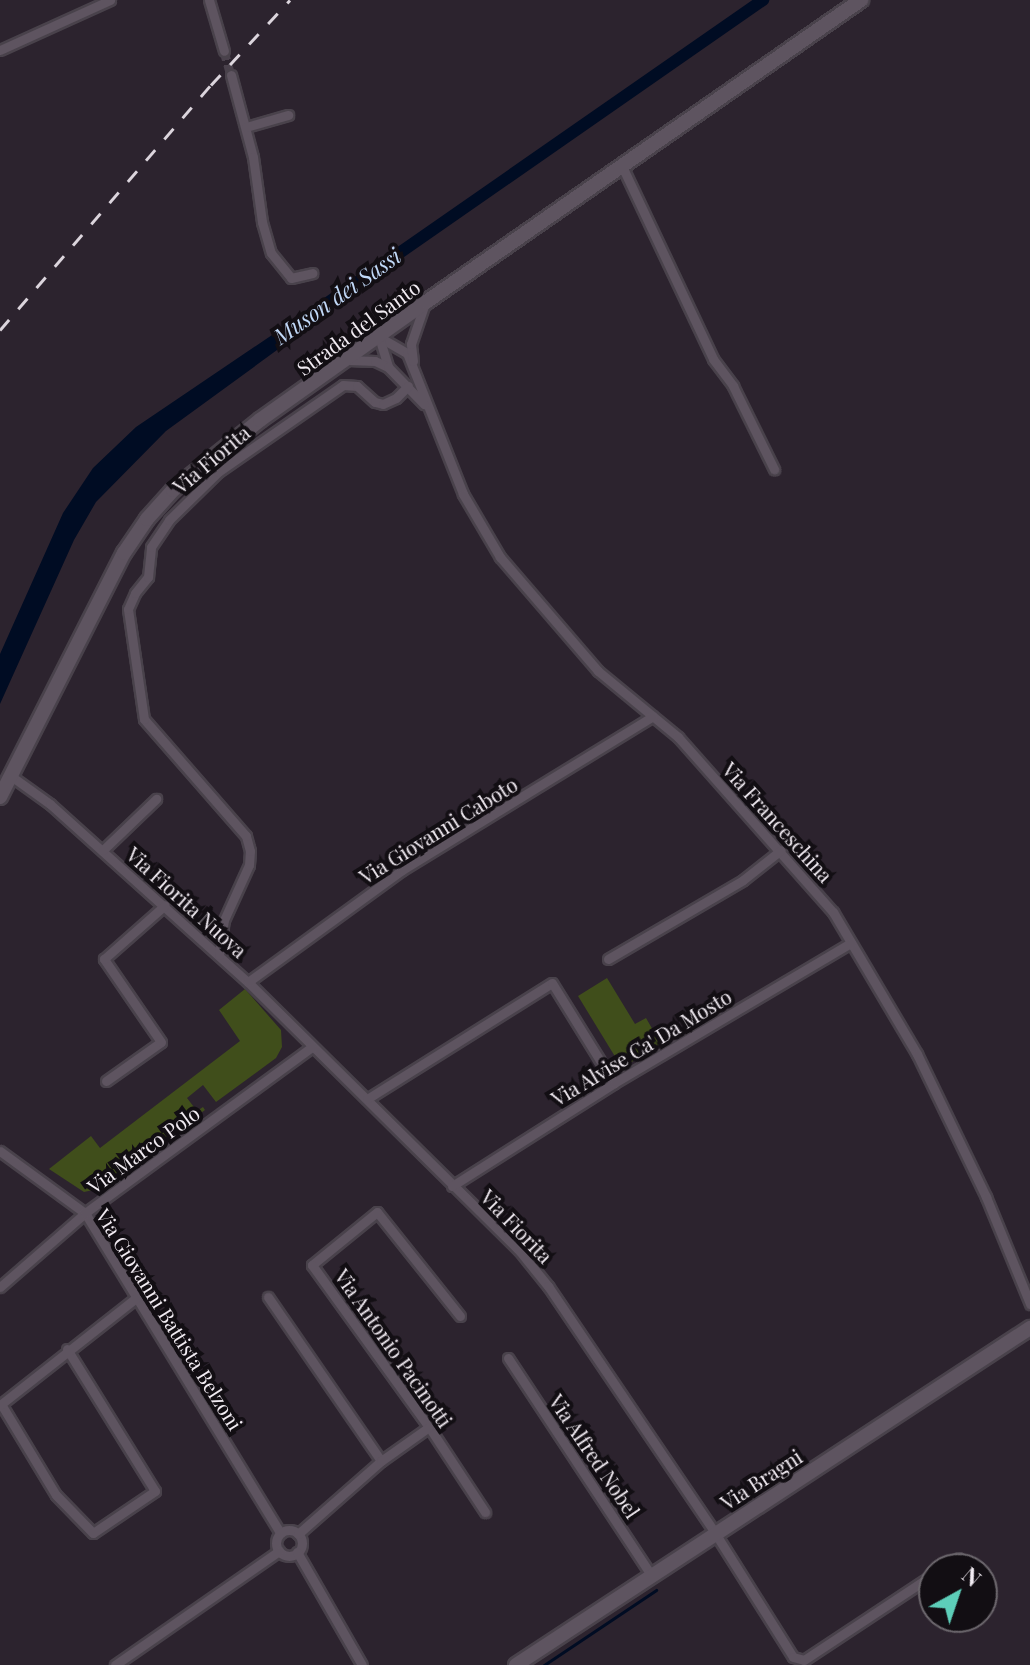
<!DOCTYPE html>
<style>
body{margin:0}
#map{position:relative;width:1030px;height:1665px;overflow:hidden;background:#2c232e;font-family:"Playfair Display",serif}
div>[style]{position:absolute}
.green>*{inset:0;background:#404e1b}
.water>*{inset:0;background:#000c23}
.stream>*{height:3px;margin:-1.5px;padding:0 1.5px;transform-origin:1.5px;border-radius:1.5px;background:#000c23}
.canal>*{height:12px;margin:-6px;padding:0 6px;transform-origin:6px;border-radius:6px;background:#000c23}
.street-tunnel>*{height:9px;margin-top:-4.5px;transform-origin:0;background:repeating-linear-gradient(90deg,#4a414c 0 9px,transparent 0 13.5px)}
.roads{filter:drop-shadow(2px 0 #49424b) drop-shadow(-2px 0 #49424b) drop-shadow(0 2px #49424b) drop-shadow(0 -2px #49424b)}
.street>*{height:9px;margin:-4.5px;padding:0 4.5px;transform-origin:4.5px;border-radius:4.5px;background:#5e5460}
.street>.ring{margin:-4.5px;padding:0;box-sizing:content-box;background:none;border:9px solid #5e5460;border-radius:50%}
.secondary>*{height:14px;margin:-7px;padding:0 7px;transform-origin:7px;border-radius:7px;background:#5e5460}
.rail>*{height:3px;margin-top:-1.5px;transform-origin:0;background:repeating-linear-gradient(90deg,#dcd5dd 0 14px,transparent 0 28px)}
span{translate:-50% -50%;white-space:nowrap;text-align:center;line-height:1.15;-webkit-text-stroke:8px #120e13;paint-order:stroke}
.street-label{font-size:20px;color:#f2ecf3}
.water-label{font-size:22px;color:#c1d8f7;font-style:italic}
.north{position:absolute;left:918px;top:1553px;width:80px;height:80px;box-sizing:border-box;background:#120e13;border:2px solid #6c676d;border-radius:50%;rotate:40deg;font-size:22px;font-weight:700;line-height:32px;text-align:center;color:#f2ecf3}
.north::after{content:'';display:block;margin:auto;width:28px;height:36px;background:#5dceb9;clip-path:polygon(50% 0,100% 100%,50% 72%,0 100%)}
</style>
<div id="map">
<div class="green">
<i style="clip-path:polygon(607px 978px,635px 1024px,646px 1018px,661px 1044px,622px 1068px,578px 996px)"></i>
<i style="clip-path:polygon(245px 989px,281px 1030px,282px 1047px,276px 1058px,216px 1102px,203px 1085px,187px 1098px,197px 1111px,203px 1107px,205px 1110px,93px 1190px,84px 1192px,49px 1169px,91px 1136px,100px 1148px,240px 1041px,219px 1010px)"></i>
</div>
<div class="water">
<i style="clip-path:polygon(303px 314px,310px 326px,166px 431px,96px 502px,74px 540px,0 704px,0 654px,63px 513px,93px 468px,136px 427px)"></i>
</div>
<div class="stream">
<i style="left:544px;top:1665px;width:135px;rotate:-33.8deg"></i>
</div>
<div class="canal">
<i style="left:293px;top:327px;width:573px;rotate:-34.83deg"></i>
</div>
<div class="street-tunnel">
<i style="left:224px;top:51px;width:25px;rotate:74deg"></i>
</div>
<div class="roads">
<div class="street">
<i style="left:209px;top:0;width:53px;rotate:73.6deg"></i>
<i style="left:0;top:50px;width:121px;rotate:-24.4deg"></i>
<i style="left:231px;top:75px;width:85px;rotate:75deg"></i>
<i style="left:253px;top:157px;width:66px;rotate:82.1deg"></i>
<i style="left:262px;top:222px;width:32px;rotate:74deg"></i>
<i style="left:271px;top:253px;width:32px;rotate:51deg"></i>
<i style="left:291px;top:278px;width:22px;rotate:-13deg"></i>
<i style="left:246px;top:127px;width:44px;rotate:-15.9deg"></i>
<i style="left:621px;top:164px;width:216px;rotate:64.7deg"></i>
<i style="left:713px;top:359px;width:34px;rotate:53deg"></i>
<i style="left:733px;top:386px;width:93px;rotate:63.7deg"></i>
<i style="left:379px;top:337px;width:32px;rotate:30deg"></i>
<i style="left:407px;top:353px;width:152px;rotate:68.3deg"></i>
<i style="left:463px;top:494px;width:73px;rotate:59.6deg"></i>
<i style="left:500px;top:557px;width:150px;rotate:49.3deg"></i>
<i style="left:598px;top:671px;width:104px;rotate:39.5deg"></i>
<i style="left:678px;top:737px;width:234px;rotate:48.5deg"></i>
<i style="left:833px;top:912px;width:165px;rotate:59.4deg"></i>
<i style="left:917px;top:1054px;width:159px;rotate:64.2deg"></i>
<i style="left:986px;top:1197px;width:116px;rotate:67.6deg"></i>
<i style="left:379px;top:337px;width:31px;rotate:73deg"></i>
<i style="left:348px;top:360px;width:27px;rotate:2deg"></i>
<i style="left:375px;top:361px;width:14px;rotate:25deg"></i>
<i style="left:388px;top:367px;width:52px;rotate:45.8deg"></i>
<i style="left:413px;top:361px;width:17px;rotate:-97deg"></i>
<i style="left:411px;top:344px;width:43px;rotate:-71.1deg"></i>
<i style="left:11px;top:776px;width:48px;rotate:35.7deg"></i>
<i style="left:50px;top:804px;width:266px;rotate:42deg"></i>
<i style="left:248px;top:982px;width:380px;rotate:44.7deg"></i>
<i style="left:518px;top:1249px;width:48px;rotate:51deg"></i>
<i style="left:548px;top:1286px;width:298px;rotate:55.9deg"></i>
<i style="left:715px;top:1533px;width:146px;rotate:57.8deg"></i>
<i style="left:793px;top:1657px;width:11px;rotate:15deg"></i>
<i style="left:804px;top:1660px;width:156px;rotate:-33.5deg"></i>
<i style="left:103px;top:850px;width:74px;rotate:-43.9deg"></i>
<i style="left:219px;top:955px;width:35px;rotate:-82deg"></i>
<i style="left:224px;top:920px;width:60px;rotate:-65.6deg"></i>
<i style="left:249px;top:865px;width:14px;rotate:-86deg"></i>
<i style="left:250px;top:851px;width:16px;rotate:-105deg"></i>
<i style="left:246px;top:836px;width:155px;rotate:-131.1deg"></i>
<i style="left:144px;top:719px;width:111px;rotate:-98.3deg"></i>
<i style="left:128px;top:609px;width:17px;rotate:-66deg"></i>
<i style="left:135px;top:593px;width:21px;rotate:-51deg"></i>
<i style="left:148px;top:577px;width:30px;rotate:-84deg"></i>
<i style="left:151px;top:547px;width:32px;rotate:-56deg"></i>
<i style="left:169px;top:520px;width:69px;rotate:-44.4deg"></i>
<i style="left:218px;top:472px;width:152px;rotate:-34.8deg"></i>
<i style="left:343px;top:385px;width:14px;rotate:4deg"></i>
<i style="left:357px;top:386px;width:24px;rotate:42deg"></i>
<i style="left:375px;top:402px;width:8px;rotate:14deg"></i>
<i style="left:383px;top:404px;width:14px;rotate:-25deg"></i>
<i style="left:396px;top:398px;width:17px;rotate:-45deg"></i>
<i style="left:608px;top:959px;width:156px;rotate:-30.3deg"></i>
<i style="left:743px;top:880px;width:48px;rotate:-38.3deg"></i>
<i style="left:248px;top:982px;width:190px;rotate:-36deg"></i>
<i style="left:402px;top:870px;width:294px;rotate:-31.5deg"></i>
<i style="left:106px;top:1081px;width:67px;rotate:-35.3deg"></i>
<i style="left:161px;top:1042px;width:101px;rotate:-124.5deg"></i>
<i style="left:104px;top:959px;width:81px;rotate:-41.5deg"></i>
<i style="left:367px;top:1099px;width:218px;rotate:-32.1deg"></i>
<i style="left:552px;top:983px;width:118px;rotate:58.2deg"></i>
<i style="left:0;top:1151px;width:105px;rotate:36.1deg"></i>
<i style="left:85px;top:1213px;width:375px;rotate:58.6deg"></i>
<i style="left:452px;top:1186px;width:192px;rotate:-32.4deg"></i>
<i style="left:614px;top:1083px;width:275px;rotate:-30.6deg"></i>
<i style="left:0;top:1287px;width:113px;rotate:-41deg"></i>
<i style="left:85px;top:1213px;width:281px;rotate:-36.2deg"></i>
<i style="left:268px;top:1297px;width:199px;rotate:55.4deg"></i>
<i style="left:460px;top:1316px;width:133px;rotate:-128.6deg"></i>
<i style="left:377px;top:1212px;width:84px;rotate:140.8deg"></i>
<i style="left:312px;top:1265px;width:200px;rotate:54.2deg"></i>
<i style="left:429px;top:1427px;width:102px;rotate:56.6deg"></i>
<i style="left:508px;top:1358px;width:260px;rotate:56.6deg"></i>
<i style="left:1px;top:1404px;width:106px;rotate:58.9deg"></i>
<i style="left:56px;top:1495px;width:53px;rotate:45.8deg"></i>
<i style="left:93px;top:1533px;width:75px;rotate:-34.1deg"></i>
<i style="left:155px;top:1491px;width:167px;rotate:-121.8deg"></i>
<i style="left:0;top:1405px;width:174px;rotate:-38.2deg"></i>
<i class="ring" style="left:276px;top:1530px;width:17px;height:17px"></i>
<i style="left:298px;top:1534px;width:111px;rotate:-41.3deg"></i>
<i style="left:381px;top:1461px;width:59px;rotate:-35.3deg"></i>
<i style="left:297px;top:1552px;width:130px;rotate:60.1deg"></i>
<i style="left:942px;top:1569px;width:20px;rotate:-33deg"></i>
<i style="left:115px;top:1665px;width:200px;rotate:-34.8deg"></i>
</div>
<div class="secondary">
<i style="left:0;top:797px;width:274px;rotate:-63.1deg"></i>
<i style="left:124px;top:553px;width:41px;rotate:-55.9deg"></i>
<i style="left:147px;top:519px;width:39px;rotate:-48deg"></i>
<i style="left:173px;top:490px;width:112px;rotate:-38.8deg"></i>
<i style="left:260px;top:420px;width:204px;rotate:-35.4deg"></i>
<i style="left:426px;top:302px;width:530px;rotate:-34.77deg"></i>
<i style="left:516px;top:1665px;width:615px;rotate:-33.25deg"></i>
</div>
</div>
<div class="rail">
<i style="left:0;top:330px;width:323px;rotate:-49.3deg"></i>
<i style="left:211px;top:85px;width:116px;rotate:-47.1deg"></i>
</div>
<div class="street-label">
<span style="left:358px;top:327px;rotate:-36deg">Strada del Santo</span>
<span style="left:211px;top:459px;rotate:-40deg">Via Fiorita</span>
<span style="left:778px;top:822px;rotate:48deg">Via Franceschina</span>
<span style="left:438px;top:830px;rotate:-32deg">Via Giovanni Caboto</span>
<span style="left:187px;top:902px;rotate:42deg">Via Fiorita Nuova</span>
<span style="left:641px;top:1047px;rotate:-31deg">Via Alvise Ca' Da Mosto</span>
<span style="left:143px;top:1149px;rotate:-36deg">Via Marco Polo</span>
<span style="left:517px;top:1226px;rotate:46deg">Via Fiorita</span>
<span style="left:170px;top:1319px;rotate:58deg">Via Giovanni Battista Belzoni</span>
<span style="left:394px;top:1348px;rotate:55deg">Via Antonio Pacinotti</span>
<span style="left:595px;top:1456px;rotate:56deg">Via Alfred Nobel</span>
<span style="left:761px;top:1479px;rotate:-33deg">Via Bragni</span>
</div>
<div class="water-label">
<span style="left:337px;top:296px;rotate:-35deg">Muson dei Sassi</span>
</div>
<div class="north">N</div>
</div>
